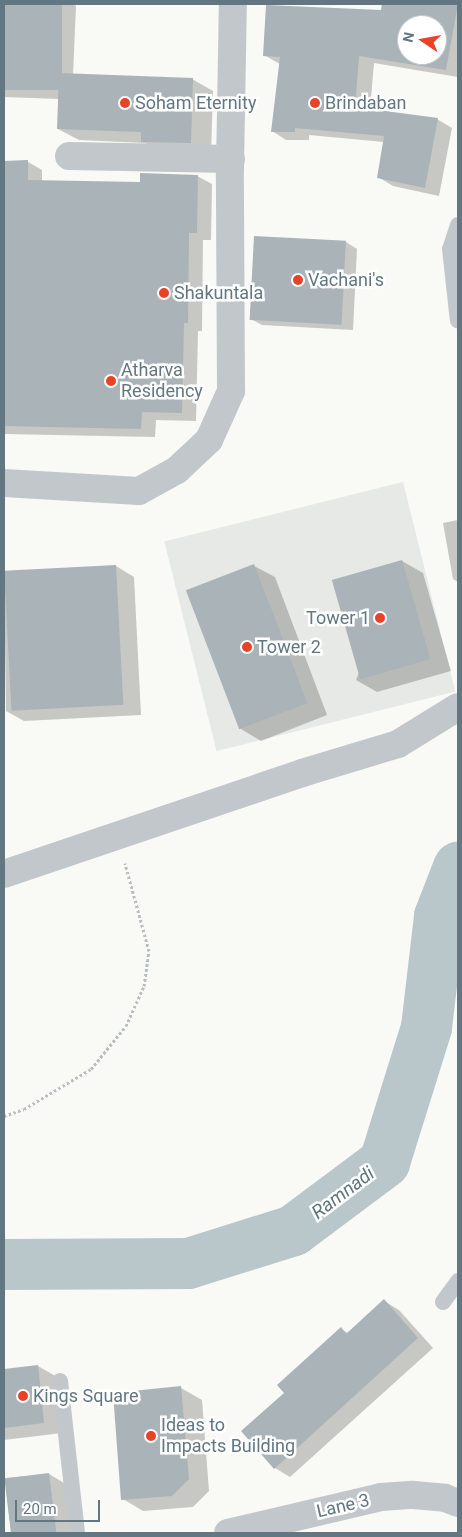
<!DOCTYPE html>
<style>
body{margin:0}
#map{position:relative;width:462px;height:1537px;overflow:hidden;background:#f9f9f6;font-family:Roboto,sans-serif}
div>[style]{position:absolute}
.built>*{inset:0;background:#e7e9e7;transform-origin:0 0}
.shadow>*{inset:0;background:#0003}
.river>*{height:51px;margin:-25.5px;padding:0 25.5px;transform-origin:25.5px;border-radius:25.5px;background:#b9c7ca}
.building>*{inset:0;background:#a9b3b8;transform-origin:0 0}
.path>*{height:3px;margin-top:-1.5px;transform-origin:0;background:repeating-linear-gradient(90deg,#babec1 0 2.5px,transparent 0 5px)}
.service>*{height:16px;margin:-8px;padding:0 8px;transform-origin:8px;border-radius:8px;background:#c2c7cb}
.minor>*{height:28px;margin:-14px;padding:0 14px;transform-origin:14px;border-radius:14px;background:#c2c7cb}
.dots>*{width:14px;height:14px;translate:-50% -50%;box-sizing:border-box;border:2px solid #fff;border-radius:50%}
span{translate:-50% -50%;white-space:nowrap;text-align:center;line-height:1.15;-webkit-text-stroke:5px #fff;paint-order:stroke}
.poi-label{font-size:18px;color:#637782}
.left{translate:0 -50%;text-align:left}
.right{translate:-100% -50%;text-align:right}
.street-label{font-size:18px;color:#637782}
.water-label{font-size:19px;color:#5e777c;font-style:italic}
.frame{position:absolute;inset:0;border:5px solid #637782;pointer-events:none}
.north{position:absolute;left:397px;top:15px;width:50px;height:50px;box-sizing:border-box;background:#fff;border:1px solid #c1c9cd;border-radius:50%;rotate:282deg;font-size:14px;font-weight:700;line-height:20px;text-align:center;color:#637782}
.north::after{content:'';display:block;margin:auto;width:18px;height:22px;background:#e94226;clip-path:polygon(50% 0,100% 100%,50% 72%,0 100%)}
.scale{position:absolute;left:15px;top:1500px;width:85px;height:22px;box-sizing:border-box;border:2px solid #637782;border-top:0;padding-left:6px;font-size:15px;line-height:18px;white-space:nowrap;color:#637782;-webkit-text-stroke:4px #fff;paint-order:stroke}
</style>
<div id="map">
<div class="built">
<i style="left:403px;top:482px;width:216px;height:246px;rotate:76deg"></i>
</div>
<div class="shadow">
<i style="clip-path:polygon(4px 4px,73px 4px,76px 6px,73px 75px,192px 79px,213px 91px,211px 154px,163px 153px,145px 143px,79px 140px,58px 129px,59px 99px,4px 97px)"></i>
<i style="clip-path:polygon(evenodd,383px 4px,458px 4px,458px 77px,374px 63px,370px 110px,437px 119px,452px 128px,439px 196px,393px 186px,378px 177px,384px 142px,309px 135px,309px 140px,286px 140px,272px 131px,280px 64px,264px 55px,382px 11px,383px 4px,407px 25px,437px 25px,437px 55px,407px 55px,407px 25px)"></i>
<i style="clip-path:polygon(4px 162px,28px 162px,42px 170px,42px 182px,142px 183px,197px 176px,212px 184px,211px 240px,203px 240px,202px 331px,198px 331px,196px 421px,156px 420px,155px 437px,4px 434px)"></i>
<i style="clip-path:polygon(256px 237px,346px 242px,357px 249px,353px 330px,262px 325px,251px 319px)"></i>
<i style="clip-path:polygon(458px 520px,458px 582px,453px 579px,443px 523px)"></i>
<i style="clip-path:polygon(402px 561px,423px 573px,451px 671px,377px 692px,356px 680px)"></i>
<i style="clip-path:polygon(116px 566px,134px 577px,141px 715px,24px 721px,6px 711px,4px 573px)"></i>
<i style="clip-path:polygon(254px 566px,275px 577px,327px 715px,261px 741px,241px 729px)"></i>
<i style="clip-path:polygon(384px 1301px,399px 1310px,433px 1348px,290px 1477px,275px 1468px,286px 1393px,341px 1329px,348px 1333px)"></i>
<i style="clip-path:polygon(38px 1366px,57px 1377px,62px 1433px,4px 1440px,4px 1370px)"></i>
<i style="clip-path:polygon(181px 1388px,202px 1400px,209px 1491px,193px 1507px,143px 1511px,123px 1499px)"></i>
<i style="clip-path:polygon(49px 1474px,69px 1486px,75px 1533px,11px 1533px,5px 1478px)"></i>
</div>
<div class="river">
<i style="left:4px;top:1264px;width:184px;rotate:-0.3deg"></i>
<i style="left:188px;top:1263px;width:110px;rotate:-17.4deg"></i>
<i style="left:293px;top:1230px;width:114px;rotate:-36.8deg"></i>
<i style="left:384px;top:1162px;width:141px;rotate:-72.7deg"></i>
<i style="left:426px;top:1027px;width:112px;rotate:-83.3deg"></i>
<i style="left:439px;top:916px;width:53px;rotate:-68.8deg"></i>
</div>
<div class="building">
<i style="left:4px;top:4px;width:58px;height:86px"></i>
<i style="clip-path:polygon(evenodd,382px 4px,458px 4px,446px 70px,359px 56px,355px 107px,438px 118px,425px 188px,377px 178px,384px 136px,295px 128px,295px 132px,271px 132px,280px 57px,263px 56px,266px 5px,381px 10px,382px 4px,407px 25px,437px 25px,437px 55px,407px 55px,407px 25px)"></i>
<i style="clip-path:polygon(59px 73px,193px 78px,191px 143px,141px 142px,141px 132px,57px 129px)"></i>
<i style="clip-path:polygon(28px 160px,28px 180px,140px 182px,140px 173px,198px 175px,197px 233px,189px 233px,188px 323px,184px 323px,182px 413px,142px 412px,141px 429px,4px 426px,4px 161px)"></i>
<i style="left:254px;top:236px;width:92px;height:84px;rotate:3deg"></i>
<i style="left:402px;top:560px;width:103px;height:73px;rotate:74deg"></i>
<i style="left:254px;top:564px;width:149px;height:73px;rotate:69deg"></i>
<i style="left:116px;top:565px;width:140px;height:112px;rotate:87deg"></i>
<i style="clip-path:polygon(384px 1299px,418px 1338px,274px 1469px,241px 1431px,284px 1393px,277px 1385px,341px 1327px,346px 1334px)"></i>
<i style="clip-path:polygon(38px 1365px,44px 1423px,4px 1428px,4px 1369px)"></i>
<i style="clip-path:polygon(181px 1386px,189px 1479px,172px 1496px,121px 1500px,113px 1393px)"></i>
<i style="left:49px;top:1473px;width:60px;height:45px;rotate:83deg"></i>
</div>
<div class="path">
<i style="left:4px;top:1116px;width:21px;rotate:-19deg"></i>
<i style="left:24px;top:1109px;width:78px;rotate:-30.8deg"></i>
<i style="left:91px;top:1069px;width:55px;rotate:-50.9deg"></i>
<i style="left:126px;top:1026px;width:44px;rotate:-65.8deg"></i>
<i style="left:144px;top:986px;width:35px;rotate:-82deg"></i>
<i style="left:149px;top:951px;width:91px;rotate:-105.3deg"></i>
</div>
<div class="service">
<i style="left:458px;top:225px;width:25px;rotate:108deg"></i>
<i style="left:450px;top:249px;width:72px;rotate:83.7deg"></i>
<i style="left:443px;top:1302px;width:26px;rotate:-54deg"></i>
<i style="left:60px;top:1381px;width:153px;rotate:83.6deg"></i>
</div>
<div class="minor">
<i style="left:69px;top:156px;width:162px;rotate:1.1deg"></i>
<i style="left:4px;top:483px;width:135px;rotate:3.4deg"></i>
<i style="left:139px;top:491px;width:43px;rotate:-28.9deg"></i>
<i style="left:177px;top:470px;width:44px;rotate:-43.2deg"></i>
<i style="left:209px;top:440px;width:54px;rotate:-65.8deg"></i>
<i style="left:231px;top:391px;width:223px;rotate:-90.3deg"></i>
<i style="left:230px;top:168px;width:164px;rotate:-89deg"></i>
<i style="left:4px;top:874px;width:315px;rotate:-18.7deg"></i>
<i style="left:302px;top:773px;width:100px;rotate:-16.8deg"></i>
<i style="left:398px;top:744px;width:70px;rotate:-31.7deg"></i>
<i style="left:228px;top:1533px;width:157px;rotate:-13.2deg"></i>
<i style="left:381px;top:1497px;width:32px;rotate:-4deg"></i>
<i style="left:413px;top:1495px;width:32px;rotate:5deg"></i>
<i style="left:445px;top:1498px;width:14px;rotate:21deg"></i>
</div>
<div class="dots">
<i style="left:125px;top:103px;background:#e94226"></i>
<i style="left:315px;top:103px;background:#e94226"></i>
<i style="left:298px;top:280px;background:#e94226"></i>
<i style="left:164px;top:293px;background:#e94226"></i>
<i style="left:111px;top:381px;background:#e94226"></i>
<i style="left:380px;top:618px;background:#e94226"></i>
<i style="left:247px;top:647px;background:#e94226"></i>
<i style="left:23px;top:1396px;background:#e94226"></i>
<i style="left:151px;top:1436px;background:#e94226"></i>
</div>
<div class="poi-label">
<span class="left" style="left:135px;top:103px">Soham Eternity</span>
<span class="left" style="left:325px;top:103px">Brindaban</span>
<span class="left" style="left:308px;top:280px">Vachani's</span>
<span class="left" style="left:174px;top:293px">Shakuntala</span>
<span class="left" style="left:121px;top:381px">Atharva<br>Residency</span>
<span class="right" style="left:370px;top:618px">Tower 1</span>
<span class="left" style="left:257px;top:647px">Tower 2</span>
<span class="left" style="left:33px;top:1396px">Kings Square</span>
<span class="left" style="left:161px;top:1436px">Ideas to<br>Impacts Building</span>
</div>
<div class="street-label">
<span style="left:343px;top:1506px;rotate:-13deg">Lane 3</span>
</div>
<div class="water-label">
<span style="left:343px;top:1193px;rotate:-37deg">Ramnadi</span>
</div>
<div class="frame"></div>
<div class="north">N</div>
<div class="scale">20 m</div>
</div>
